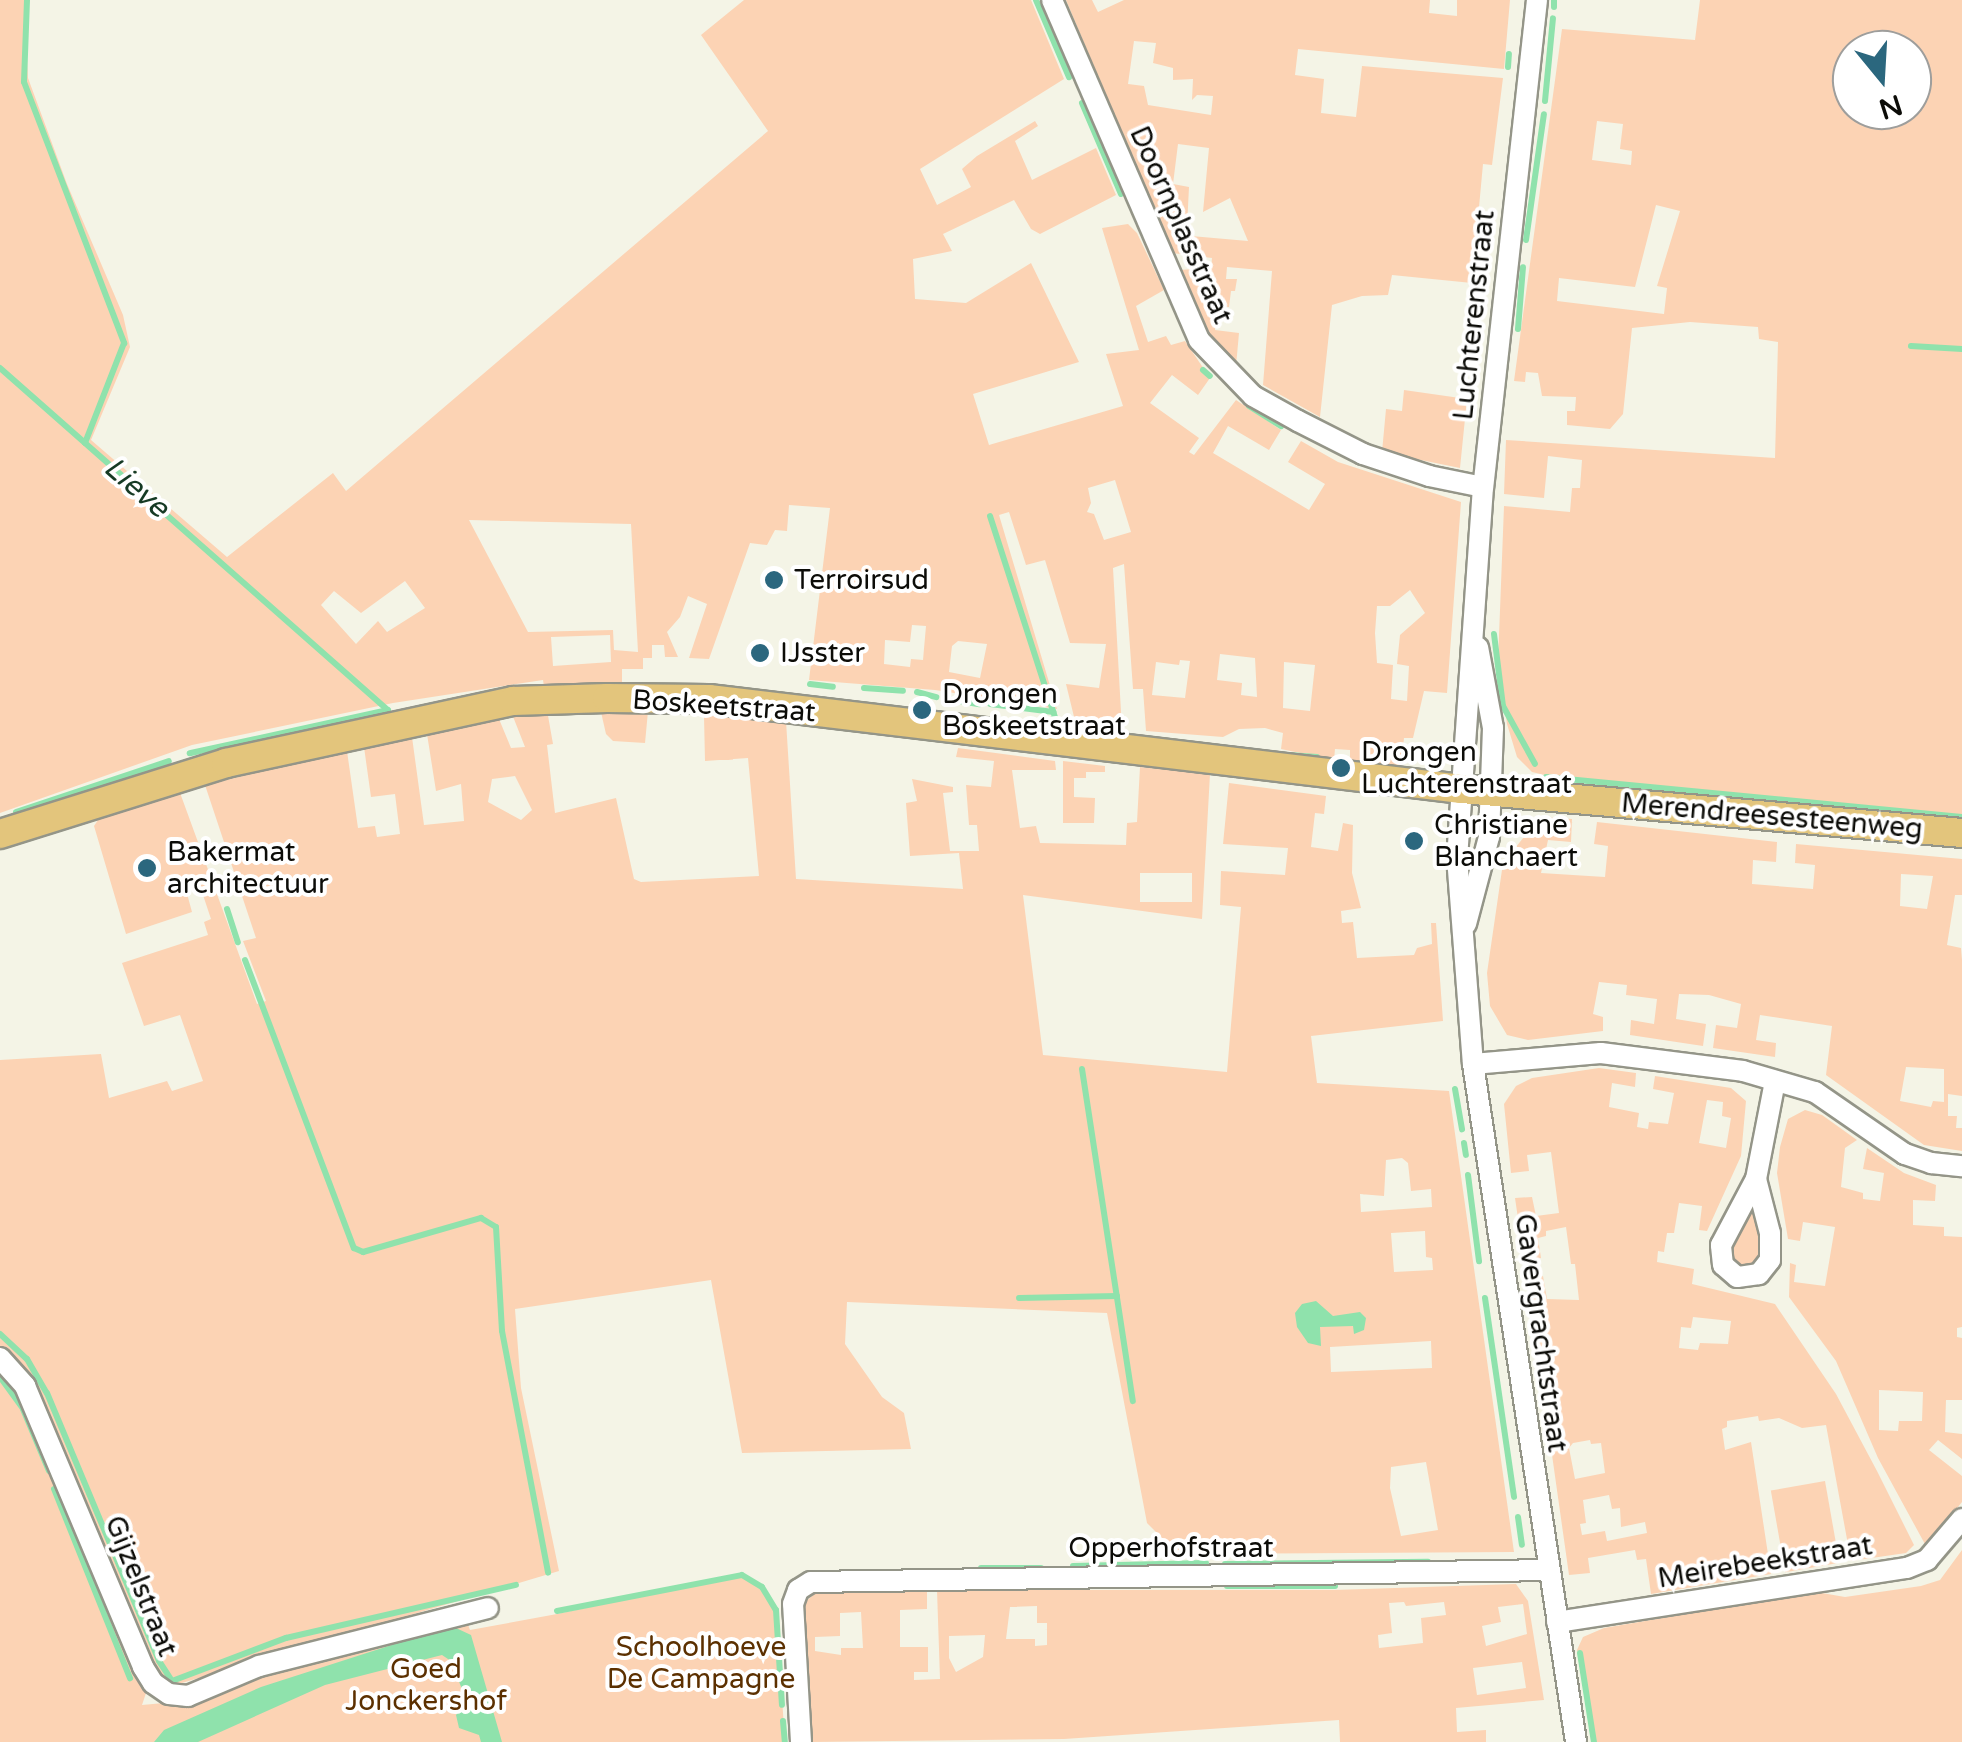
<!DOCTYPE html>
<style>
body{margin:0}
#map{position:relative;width:1962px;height:1742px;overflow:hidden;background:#f4f4e6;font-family:"Varela Round",sans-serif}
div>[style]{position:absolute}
.green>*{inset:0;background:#fcd3b4;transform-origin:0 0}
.water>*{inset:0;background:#8fe2ac}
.stream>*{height:6px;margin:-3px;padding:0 3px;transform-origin:3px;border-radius:3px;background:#8fe2ac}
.roads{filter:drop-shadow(2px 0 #949588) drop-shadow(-2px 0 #949588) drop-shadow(0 2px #949588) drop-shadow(0 -2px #949588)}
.minor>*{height:20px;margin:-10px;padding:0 10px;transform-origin:10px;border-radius:10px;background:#fff}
.major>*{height:28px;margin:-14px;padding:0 14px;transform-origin:14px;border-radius:14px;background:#e3c57c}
.dots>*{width:28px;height:28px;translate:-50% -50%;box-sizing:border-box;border:5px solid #fff;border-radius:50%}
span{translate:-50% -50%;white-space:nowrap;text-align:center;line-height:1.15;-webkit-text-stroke:8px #fff;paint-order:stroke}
.street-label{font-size:28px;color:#0c0c08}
.poi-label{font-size:28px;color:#0c0c08}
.left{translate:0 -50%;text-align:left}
.park-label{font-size:28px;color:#5c3000}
.water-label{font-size:30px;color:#163a24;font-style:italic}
.north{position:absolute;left:1832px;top:30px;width:100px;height:100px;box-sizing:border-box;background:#fff;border:2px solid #9e9e9c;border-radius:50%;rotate:162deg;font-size:28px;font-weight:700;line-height:40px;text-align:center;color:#0c0c08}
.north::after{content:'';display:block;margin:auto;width:35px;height:45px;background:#2b677e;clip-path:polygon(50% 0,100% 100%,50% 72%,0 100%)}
</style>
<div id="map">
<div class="green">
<i style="clip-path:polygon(evenodd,0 0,24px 0,28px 78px,67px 184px,123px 315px,130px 347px,91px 440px,227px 557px,333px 473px,346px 491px,768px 131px,701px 35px,744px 0,1031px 0,1064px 79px,920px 169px,937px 205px,971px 187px,962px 169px,977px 156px,1035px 121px,1038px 126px,1015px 141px,1032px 180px,1096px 148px,1116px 195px,1040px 234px,1031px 229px,1014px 200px,943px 234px,952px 251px,913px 259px,915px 299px,966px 303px,1031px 263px,1079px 362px,973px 394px,989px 445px,1123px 406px,1106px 354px,1139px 350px,1102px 228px,1128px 224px,1137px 233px,1164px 290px,1136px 306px,1148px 342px,1166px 336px,1171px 345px,1185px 341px,1210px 378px,1198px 395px,1172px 375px,1150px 403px,1199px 438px,1189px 452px,1194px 455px,1236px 400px,1281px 430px,1269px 450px,1228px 426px,1213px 453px,1309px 510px,1325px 484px,1288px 462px,1301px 441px,1338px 462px,1461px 502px,1447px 693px,1424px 691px,1413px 738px,1404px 738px,1401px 766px,1350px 761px,1350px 750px,1335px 749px,1334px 760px,1281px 749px,1283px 733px,1265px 728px,1239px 729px,1223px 737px,1146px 731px,1143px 689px,1133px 689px,1124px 564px,1113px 568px,1122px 730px,1076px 725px,1066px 684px,1099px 688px,1106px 644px,1070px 643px,1045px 560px,1026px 565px,1009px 512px,999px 515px,1057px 709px,935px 690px,809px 680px,830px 508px,789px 505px,787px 531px,775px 530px,767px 545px,750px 543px,709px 659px,689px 658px,707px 604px,688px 596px,680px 617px,667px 632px,678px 657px,665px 657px,664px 645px,652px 645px,652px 658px,643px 658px,643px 669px,622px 669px,622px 685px,544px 687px,543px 680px,393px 703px,192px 745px,0 813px,0 0,1115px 480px,1131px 532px,1104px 540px,1094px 514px,1087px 512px,1091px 503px,1088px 488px,1115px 480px,0 0,469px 520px,631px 524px,638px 652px,614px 650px,613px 630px,528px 632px,469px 520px,0 0,405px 581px,425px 608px,387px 632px,378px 621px,356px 644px,321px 605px,334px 591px,361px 613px,405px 581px,0 0,1410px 590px,1425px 613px,1400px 635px,1397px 664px,1409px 666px,1407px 701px,1391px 699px,1393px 665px,1377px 663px,1375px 633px,1377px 606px,1390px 606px,1410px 590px,0 0,912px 625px,926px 626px,923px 660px,911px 659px,910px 667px,884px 664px,885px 640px,910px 642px,912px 625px,0 0,610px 635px,611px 662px,553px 666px,551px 637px,610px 635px,0 0,958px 641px,987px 644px,980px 678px,949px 672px,952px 646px,958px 641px,0 0,1220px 654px,1255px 658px,1257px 697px,1241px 695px,1242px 683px,1217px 680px,1220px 654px,0 0,1180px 660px,1190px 661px,1185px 698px,1152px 695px,1156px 662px,1179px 665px,1180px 660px,0 0,1284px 662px,1315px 665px,1310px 711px,1283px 708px,1284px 662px)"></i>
<i style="clip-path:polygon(evenodd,1066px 0,1092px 0,1098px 12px,1124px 0,1430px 0,1429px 13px,1457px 16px,1457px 0,1510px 0,1504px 69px,1298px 49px,1295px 75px,1324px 79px,1321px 113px,1356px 117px,1362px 66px,1503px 78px,1492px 165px,1483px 164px,1472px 283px,1392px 275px,1388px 295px,1362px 296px,1332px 305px,1320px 417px,1263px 385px,1272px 271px,1227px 267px,1226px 279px,1237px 279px,1235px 291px,1231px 291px,1229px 307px,1218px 307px,1215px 330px,1239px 333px,1236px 366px,1208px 335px,1179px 270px,1211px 268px,1212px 258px,1172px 253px,1066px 0,1134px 41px,1156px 43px,1153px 63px,1173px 68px,1173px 80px,1193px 79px,1192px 100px,1197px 95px,1213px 96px,1211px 115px,1148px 105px,1144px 86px,1128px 84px,1134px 41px,1066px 0,1178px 144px,1209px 148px,1203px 212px,1230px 198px,1248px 241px,1191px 236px,1192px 228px,1187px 227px,1189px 187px,1173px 184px,1178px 144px)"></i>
<i style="clip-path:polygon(evenodd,1700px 0,1962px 0,1962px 816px,1557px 778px,1532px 772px,1517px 757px,1507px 724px,1498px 662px,1504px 506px,1570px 512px,1572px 488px,1580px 488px,1582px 460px,1548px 456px,1544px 498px,1504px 494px,1506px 440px,1775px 458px,1778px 342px,1759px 339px,1758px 327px,1690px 322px,1632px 328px,1623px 414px,1610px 429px,1567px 425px,1567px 411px,1575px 411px,1576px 397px,1542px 396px,1538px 373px,1526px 372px,1525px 382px,1514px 381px,1562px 29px,1695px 40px,1700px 0,1852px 50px,1912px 50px,1912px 110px,1852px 110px,1852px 50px,1700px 0,1597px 121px,1623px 124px,1620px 149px,1632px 151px,1631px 165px,1592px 160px,1597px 121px,1700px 0,1656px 205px,1680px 211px,1657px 286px,1667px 288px,1664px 314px,1557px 301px,1559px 278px,1635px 287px,1656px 205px)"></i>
<i style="clip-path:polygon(1404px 390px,1467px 399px,1460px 468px,1382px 452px,1386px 409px,1402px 411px)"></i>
<i style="clip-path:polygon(evenodd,547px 710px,553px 744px,547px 745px,555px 813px,616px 798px,634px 879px,641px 882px,759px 876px,748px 758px,705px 761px,704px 716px,710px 711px,786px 721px,796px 879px,963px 889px,959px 853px,910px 856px,906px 803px,917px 801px,912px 779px,953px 787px,953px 792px,943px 793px,950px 851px,979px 851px,977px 825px,969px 825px,966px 785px,991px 787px,994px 761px,956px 757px,958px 748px,1055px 761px,1056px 770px,1012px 770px,1020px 828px,1036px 826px,1040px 843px,1126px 845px,1127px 823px,1137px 822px,1140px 767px,1210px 774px,1202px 919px,1023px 895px,1043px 1055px,1227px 1072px,1241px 907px,1220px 905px,1221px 871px,1285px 875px,1288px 848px,1223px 844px,1229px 783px,1326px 796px,1324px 814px,1315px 813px,1311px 847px,1338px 851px,1343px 823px,1353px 825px,1352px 873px,1361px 908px,1341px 911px,1342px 923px,1353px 922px,1357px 958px,1414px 955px,1417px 948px,1432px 944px,1431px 923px,1436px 923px,1443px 1021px,1311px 1036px,1317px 1083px,1449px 1091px,1514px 1552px,1188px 1554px,1171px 1547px,1147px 1523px,1107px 1313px,847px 1302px,845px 1344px,882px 1397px,904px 1413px,911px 1449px,742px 1453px,711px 1280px,515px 1309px,521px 1388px,559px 1571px,175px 1685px,162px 1679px,52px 1423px,19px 1361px,0 1348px,0 1060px,101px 1054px,109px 1098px,167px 1081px,172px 1091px,203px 1081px,180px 1015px,144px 1026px,122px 963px,208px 935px,204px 922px,211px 919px,200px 886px,186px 890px,192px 912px,126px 934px,94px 826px,100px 817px,179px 790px,257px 1004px,266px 1001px,243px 941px,256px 938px,205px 785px,347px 751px,358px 828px,375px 826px,377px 837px,400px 834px,395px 794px,371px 797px,364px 747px,412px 737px,424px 825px,464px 821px,461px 784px,436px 791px,427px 734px,489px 717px,499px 719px,511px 748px,525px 747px,512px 714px,547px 710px,515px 776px,532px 810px,521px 820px,488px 802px,492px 779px,515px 776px,547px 710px,1140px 873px,1192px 873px,1192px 902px,1140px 902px,1140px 873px,547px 710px,1402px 1158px,1408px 1163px,1411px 1191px,1431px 1189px,1432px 1207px,1361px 1212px,1360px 1194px,1384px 1196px,1386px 1160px,1402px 1158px,547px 710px,1425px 1231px,1426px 1257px,1432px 1258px,1433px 1270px,1394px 1272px,1391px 1233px,1425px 1231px,547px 710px,1431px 1341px,1432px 1368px,1331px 1372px,1330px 1347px,1431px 1341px,547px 710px,1426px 1462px,1438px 1530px,1401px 1536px,1390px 1488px,1391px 1467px,1426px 1462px)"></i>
<i style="clip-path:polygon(648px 711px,645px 743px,613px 741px,606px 734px,601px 712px)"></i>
<i style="clip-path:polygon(1063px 761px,1105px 766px,1105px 772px,1086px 772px,1086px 778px,1074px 778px,1074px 797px,1095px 798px,1094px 823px,1063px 823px)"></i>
<i style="clip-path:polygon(evenodd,1540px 817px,1572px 819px,1571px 842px,1548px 840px,1541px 873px,1605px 877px,1608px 846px,1594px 844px,1597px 822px,1777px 842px,1776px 862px,1753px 860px,1752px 884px,1813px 889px,1815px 865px,1795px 863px,1796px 844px,1962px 859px,1962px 895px,1955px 895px,1947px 945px,1961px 948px,1962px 960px,1962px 1096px,1948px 1094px,1948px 1116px,1957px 1116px,1956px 1128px,1962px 1128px,1962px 1151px,1924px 1145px,1826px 1075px,1832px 1026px,1760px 1015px,1756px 1040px,1776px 1043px,1775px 1057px,1713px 1048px,1716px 1025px,1737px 1028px,1741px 1004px,1709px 995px,1679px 994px,1676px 1019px,1706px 1024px,1703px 1046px,1630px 1035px,1631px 1020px,1654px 1024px,1657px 999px,1626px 995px,1627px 985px,1599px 982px,1593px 1014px,1603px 1017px,1603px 1031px,1528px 1040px,1507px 1035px,1490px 1006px,1487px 973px,1503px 863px,1540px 817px,1901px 874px,1933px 876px,1927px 909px,1900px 906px,1901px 874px,1540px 817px,1906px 1067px,1944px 1069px,1944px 1102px,1933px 1101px,1931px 1107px,1900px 1101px,1906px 1067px)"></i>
<i style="clip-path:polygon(evenodd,1599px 1068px,1636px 1073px,1635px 1087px,1612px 1083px,1609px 1107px,1639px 1113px,1637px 1127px,1648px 1129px,1649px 1122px,1668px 1124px,1674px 1093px,1653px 1089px,1655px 1076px,1731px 1088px,1746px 1101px,1741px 1156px,1707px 1231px,1699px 1230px,1702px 1206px,1679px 1203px,1674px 1233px,1667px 1233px,1664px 1252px,1658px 1251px,1657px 1262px,1694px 1269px,1692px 1284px,1775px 1304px,1836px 1394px,1877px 1471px,1914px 1545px,1906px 1553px,1851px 1561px,1826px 1425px,1802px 1428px,1779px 1418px,1759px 1421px,1758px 1416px,1727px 1421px,1727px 1427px,1722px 1429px,1725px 1450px,1751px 1442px,1771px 1574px,1651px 1594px,1646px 1559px,1637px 1560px,1635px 1550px,1588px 1558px,1590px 1573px,1569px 1575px,1527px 1278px,1543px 1276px,1547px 1299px,1579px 1300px,1575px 1264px,1571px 1264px,1566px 1227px,1546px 1231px,1546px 1236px,1538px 1238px,1541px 1258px,1524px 1260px,1515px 1198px,1532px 1197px,1536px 1216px,1559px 1213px,1551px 1152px,1527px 1155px,1529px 1171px,1511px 1173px,1504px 1104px,1516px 1086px,1532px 1078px,1599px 1068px,1707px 1100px,1723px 1102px,1722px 1116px,1731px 1118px,1726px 1148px,1699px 1143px,1707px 1100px,1599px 1068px,1693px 1317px,1731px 1321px,1728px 1344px,1700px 1343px,1698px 1350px,1679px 1348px,1681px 1327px,1691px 1328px,1693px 1317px,1599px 1068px,1590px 1440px,1591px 1444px,1601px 1443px,1605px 1473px,1575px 1479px,1569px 1448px,1573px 1443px,1590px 1440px,1599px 1068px,1609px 1495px,1612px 1509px,1620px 1508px,1621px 1527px,1645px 1522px,1647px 1533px,1607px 1541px,1605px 1531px,1582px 1535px,1580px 1524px,1586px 1523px,1583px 1500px,1609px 1495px)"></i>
<i style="clip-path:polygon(evenodd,1805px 1110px,1822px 1115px,1857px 1140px,1845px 1148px,1841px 1187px,1863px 1193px,1863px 1199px,1880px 1201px,1884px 1173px,1863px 1169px,1867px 1148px,1904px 1173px,1936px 1185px,1935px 1201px,1913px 1200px,1913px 1225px,1944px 1227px,1944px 1236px,1962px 1237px,1962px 1327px,1957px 1328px,1957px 1337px,1962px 1338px,1962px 1400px,1946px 1400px,1945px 1432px,1962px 1434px,1962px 1459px,1938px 1440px,1929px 1450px,1962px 1476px,1962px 1502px,1926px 1546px,1878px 1458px,1836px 1361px,1789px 1297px,1790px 1263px,1796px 1265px,1794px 1282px,1825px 1286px,1835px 1227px,1803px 1222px,1800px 1241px,1788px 1239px,1777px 1173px,1780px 1147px,1788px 1119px,1805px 1110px,1879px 1390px,1923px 1392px,1922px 1421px,1899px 1421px,1898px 1431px,1879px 1430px,1879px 1390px)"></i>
<i style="clip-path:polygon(1753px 1205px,1763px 1254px,1757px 1267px,1733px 1267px,1729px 1248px)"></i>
<i style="clip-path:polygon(0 1368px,10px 1376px,128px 1644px,146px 1693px,142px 1705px,186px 1701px,312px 1656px,467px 1622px,470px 1630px,557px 1614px,742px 1575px,762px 1587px,776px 1610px,785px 1742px,0 1742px)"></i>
<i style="left:1825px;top:1481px;width:83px;height:55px;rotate:80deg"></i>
<i style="clip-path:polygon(1962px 1550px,1962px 1742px,1592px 1742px,1577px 1650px,1583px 1637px,1604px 1628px,1816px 1592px,1845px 1597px,1921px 1586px,1940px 1580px)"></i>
<i style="clip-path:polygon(evenodd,1516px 1584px,1528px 1601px,1544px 1700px,1456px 1708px,1457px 1732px,1486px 1730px,1486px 1742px,1340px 1742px,1339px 1720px,1064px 1739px,811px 1742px,804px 1603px,819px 1590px,927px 1589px,927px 1609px,900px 1610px,900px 1647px,928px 1647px,928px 1672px,914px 1672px,914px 1680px,940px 1679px,937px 1590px,1334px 1590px,1516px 1584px,1404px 1602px,1406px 1606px,1444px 1602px,1446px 1615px,1421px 1618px,1423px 1643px,1379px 1648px,1378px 1635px,1392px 1633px,1389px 1603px,1404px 1602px,1516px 1584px,1523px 1604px,1527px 1634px,1486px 1646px,1482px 1626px,1501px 1622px,1498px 1607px,1523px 1604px,1516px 1584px,1037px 1606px,1037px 1623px,1047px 1623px,1047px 1645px,1035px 1646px,1035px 1639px,1006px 1639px,1010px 1607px,1037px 1606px,1516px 1584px,861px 1612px,863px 1648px,841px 1648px,841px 1655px,815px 1651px,815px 1637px,840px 1636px,840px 1613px,861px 1612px,1516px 1584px,985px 1635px,983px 1657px,956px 1672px,949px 1658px,949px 1636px,985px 1635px,1516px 1584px,1522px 1662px,1526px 1688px,1477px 1695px,1473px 1668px,1522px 1662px)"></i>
</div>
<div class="water">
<i style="clip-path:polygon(1316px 1301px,1333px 1316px,1360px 1312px,1366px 1318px,1364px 1330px,1354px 1334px,1353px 1326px,1320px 1327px,1321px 1346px,1308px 1343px,1297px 1327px,1295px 1313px,1302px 1304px)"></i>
<i style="clip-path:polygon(456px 1628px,471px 1635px,502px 1742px,481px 1742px,479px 1735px,459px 1728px,456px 1715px,467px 1702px,451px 1661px,442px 1655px,325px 1685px,198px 1742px,154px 1742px,164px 1730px,261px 1687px,432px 1632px)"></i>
</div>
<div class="stream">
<i style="left:27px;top:0;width:82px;rotate:92.1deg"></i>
<i style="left:24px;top:82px;width:280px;rotate:69deg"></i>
<i style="left:124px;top:343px;width:107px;rotate:111.3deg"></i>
<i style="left:85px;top:443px;width:404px;rotate:41.4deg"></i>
<i style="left:388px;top:710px;width:203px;rotate:167.7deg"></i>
<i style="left:1036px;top:0;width:84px;rotate:66.8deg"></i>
<i style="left:1554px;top:7px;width:7px;rotate:-90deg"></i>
<i style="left:1508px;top:67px;width:13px;rotate:-86deg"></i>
<i style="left:1545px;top:101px;width:83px;rotate:-84.5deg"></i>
<i style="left:1082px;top:103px;width:99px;rotate:66.8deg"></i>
<i style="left:1526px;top:240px;width:127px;rotate:-81.9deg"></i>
<i style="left:1518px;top:329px;width:62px;rotate:-85.4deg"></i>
<i style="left:1911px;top:346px;width:51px;rotate:3.4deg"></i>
<i style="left:0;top:368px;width:113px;rotate:41.4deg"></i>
<i style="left:1203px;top:370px;width:9px;rotate:41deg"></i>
<i style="left:1249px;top:406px;width:38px;rotate:32deg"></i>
<i style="left:990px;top:516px;width:219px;rotate:72.1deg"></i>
<i style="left:1494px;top:634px;width:73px;rotate:82.9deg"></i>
<i style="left:1503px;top:706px;width:66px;rotate:61.1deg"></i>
<i style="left:810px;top:684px;width:23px;rotate:7deg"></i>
<i style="left:864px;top:688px;width:39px;rotate:4deg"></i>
<i style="left:917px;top:692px;width:20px;rotate:15deg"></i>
<i style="left:947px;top:699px;width:33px;rotate:9deg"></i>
<i style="left:990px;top:704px;width:64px;rotate:7.2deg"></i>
<i style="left:1080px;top:729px;width:36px;rotate:8deg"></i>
<i style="left:1289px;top:755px;width:28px;rotate:4deg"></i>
<i style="left:1546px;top:777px;width:418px;rotate:5.5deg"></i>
<i style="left:16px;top:812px;width:161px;rotate:-18.4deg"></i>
<i style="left:227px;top:909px;width:35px;rotate:72deg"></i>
<i style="left:245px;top:960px;width:308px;rotate:69.3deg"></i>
<i style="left:354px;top:1248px;width:10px;rotate:24deg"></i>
<i style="left:363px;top:1252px;width:123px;rotate:-16.1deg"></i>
<i style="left:481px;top:1218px;width:17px;rotate:31deg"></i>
<i style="left:496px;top:1227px;width:104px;rotate:86.7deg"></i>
<i style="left:502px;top:1331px;width:246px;rotate:79.2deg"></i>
<i style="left:1082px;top:1069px;width:336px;rotate:81.3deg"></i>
<i style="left:1455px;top:1089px;width:41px;rotate:80.1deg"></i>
<i style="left:1464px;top:1143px;width:12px;rotate:81deg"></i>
<i style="left:1468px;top:1175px;width:87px;rotate:82.7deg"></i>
<i style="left:1019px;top:1298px;width:98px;rotate:-1.2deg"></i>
<i style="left:1485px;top:1298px;width:201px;rotate:81.7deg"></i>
<i style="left:0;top:1334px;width:37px;rotate:43deg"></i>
<i style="left:27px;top:1359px;width:39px;rotate:60deg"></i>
<i style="left:47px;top:1393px;width:290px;rotate:67.3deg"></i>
<i style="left:159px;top:1661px;width:24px;rotate:57deg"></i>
<i style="left:172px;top:1681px;width:122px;rotate:-20.7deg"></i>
<i style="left:286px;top:1638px;width:236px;rotate:-13deg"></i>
<i style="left:0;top:1377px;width:39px;rotate:54deg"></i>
<i style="left:23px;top:1409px;width:67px;rotate:67.2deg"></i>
<i style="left:54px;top:1489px;width:204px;rotate:68.1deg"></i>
<i style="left:1518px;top:1517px;width:28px;rotate:82deg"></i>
<i style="left:1225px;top:1564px;width:203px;rotate:-0.6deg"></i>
<i style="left:1073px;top:1566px;width:133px;rotate:-1.3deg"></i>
<i style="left:981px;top:1568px;width:60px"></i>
<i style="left:1227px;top:1586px;width:108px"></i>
<i style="left:557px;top:1611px;width:188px;rotate:-11deg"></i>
<i style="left:742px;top:1575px;width:23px;rotate:31deg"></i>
<i style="left:762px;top:1587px;width:27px;rotate:59deg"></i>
<i style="left:776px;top:1610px;width:95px;rotate:86.4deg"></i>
<i style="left:1580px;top:1653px;width:90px;rotate:81.1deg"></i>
<i style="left:783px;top:1721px;width:21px;rotate:85deg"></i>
</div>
<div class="roads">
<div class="minor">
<i style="left:1052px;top:0;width:370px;rotate:66.6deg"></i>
<i style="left:1199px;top:340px;width:78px;rotate:46deg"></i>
<i style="left:1253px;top:396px;width:51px;rotate:29.1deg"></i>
<i style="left:1298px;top:421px;width:73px;rotate:26.9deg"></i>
<i style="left:1363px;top:454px;width:70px;rotate:18.4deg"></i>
<i style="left:1429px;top:476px;width:55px;rotate:11.5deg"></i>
<i style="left:1537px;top:0;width:490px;rotate:96.3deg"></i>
<i style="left:1483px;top:487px;width:371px;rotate:94deg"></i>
<i style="left:1457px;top:857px;width:208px;rotate:85.6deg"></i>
<i style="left:1473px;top:1064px;width:686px;rotate:81.36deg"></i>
<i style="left:1466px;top:924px;width:90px;rotate:-75.2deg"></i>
<i style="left:1489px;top:837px;width:109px;rotate:-87.9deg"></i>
<i style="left:1493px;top:728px;width:82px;rotate:-100.5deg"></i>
<i style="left:1473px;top:1064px;width:128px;rotate:-4.9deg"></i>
<i style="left:1601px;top:1053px;width:143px;rotate:7.2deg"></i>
<i style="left:1743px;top:1071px;width:75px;rotate:16.3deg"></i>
<i style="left:1815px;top:1092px;width:109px;rotate:34.6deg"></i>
<i style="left:1905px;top:1154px;width:28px;rotate:19deg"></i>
<i style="left:1931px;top:1163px;width:31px;rotate:6deg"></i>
<i style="left:1756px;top:1179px;width:56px;rotate:75.5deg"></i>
<i style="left:1770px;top:1233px;width:27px;rotate:90deg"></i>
<i style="left:1770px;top:1260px;width:18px;rotate:128deg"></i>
<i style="left:1759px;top:1274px;width:22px;rotate:172deg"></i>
<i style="left:1737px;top:1277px;width:18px;rotate:-139deg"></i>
<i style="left:1723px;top:1265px;width:20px;rotate:-96deg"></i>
<i style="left:1721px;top:1245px;width:75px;rotate:-62.1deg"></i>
<i style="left:1756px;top:1179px;width:100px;rotate:-79deg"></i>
<i style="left:0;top:1358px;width:38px;rotate:48deg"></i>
<i style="left:25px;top:1386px;width:305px;rotate:67.2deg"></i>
<i style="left:143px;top:1667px;width:19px;rotate:58deg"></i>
<i style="left:153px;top:1683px;width:19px;rotate:35deg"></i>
<i style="left:169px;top:1694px;width:19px;rotate:6deg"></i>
<i style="left:188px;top:1696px;width:77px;rotate:-22.9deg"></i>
<i style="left:259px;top:1666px;width:236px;rotate:-14.2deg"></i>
<i style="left:1557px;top:1622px;width:354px;rotate:-8.8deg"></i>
<i style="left:1907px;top:1568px;width:22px;rotate:-22deg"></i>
<i style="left:1927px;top:1560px;width:54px;rotate:-49.5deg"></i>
<i style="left:801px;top:1742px;width:138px;rotate:-93.3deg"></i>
<i style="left:793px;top:1604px;width:15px;rotate:-70deg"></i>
<i style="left:798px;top:1590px;width:15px;rotate:-32deg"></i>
<i style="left:811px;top:1582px;width:737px;rotate:-0.93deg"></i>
</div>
<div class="major">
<i style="left:0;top:834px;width:237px;rotate:-17.4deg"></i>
<i style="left:226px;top:763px;width:294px;rotate:-12.2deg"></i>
<i style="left:513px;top:701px;width:94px;rotate:-1.8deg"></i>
<i style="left:607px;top:698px;width:102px;rotate:0.6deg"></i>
<i style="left:709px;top:699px;width:758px;rotate:6.82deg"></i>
<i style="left:1462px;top:789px;width:502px;rotate:5.03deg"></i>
</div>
</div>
<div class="dots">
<i style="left:774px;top:580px;background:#2b677e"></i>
<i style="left:760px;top:653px;background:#2b677e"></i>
<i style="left:922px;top:710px;background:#2b677e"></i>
<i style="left:1341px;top:768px;background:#2b677e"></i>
<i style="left:1414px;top:841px;background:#2b677e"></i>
<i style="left:147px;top:868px;background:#2b677e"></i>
</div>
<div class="street-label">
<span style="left:1181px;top:225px;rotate:66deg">Doornplasstraat</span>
<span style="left:1474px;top:315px;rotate:-84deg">Luchterenstraat</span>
<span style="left:724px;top:706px;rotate:4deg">Boskeetstraat</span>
<span style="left:1772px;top:816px;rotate:5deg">Merendreesesteenweg</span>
<span style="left:1541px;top:1333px;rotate:82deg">Gavergrachtstraat</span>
<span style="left:1171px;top:1548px">Opperhofstraat</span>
<span style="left:1765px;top:1562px;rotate:-9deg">Meirebeekstraat</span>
<span style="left:141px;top:1586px;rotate:68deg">Gijzelstraat</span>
</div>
<div class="poi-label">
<span class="left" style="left:794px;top:580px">Terroirsud</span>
<span class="left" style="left:780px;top:653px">IJsster</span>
<span class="left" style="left:942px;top:710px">Drongen<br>Boskeetstraat</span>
<span class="left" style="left:1361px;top:768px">Drongen<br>Luchterenstraat</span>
<span class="left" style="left:1434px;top:841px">Christiane<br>Blanchaert</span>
<span class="left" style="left:167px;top:868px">Bakermat<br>architectuur</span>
</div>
<div class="park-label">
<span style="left:701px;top:1663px">Schoolhoeve<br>De Campagne</span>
<span style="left:426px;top:1685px">Goed<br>Jonckershof</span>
</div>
<div class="water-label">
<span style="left:136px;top:488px;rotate:41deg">Lieve</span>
</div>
<div class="north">N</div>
</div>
